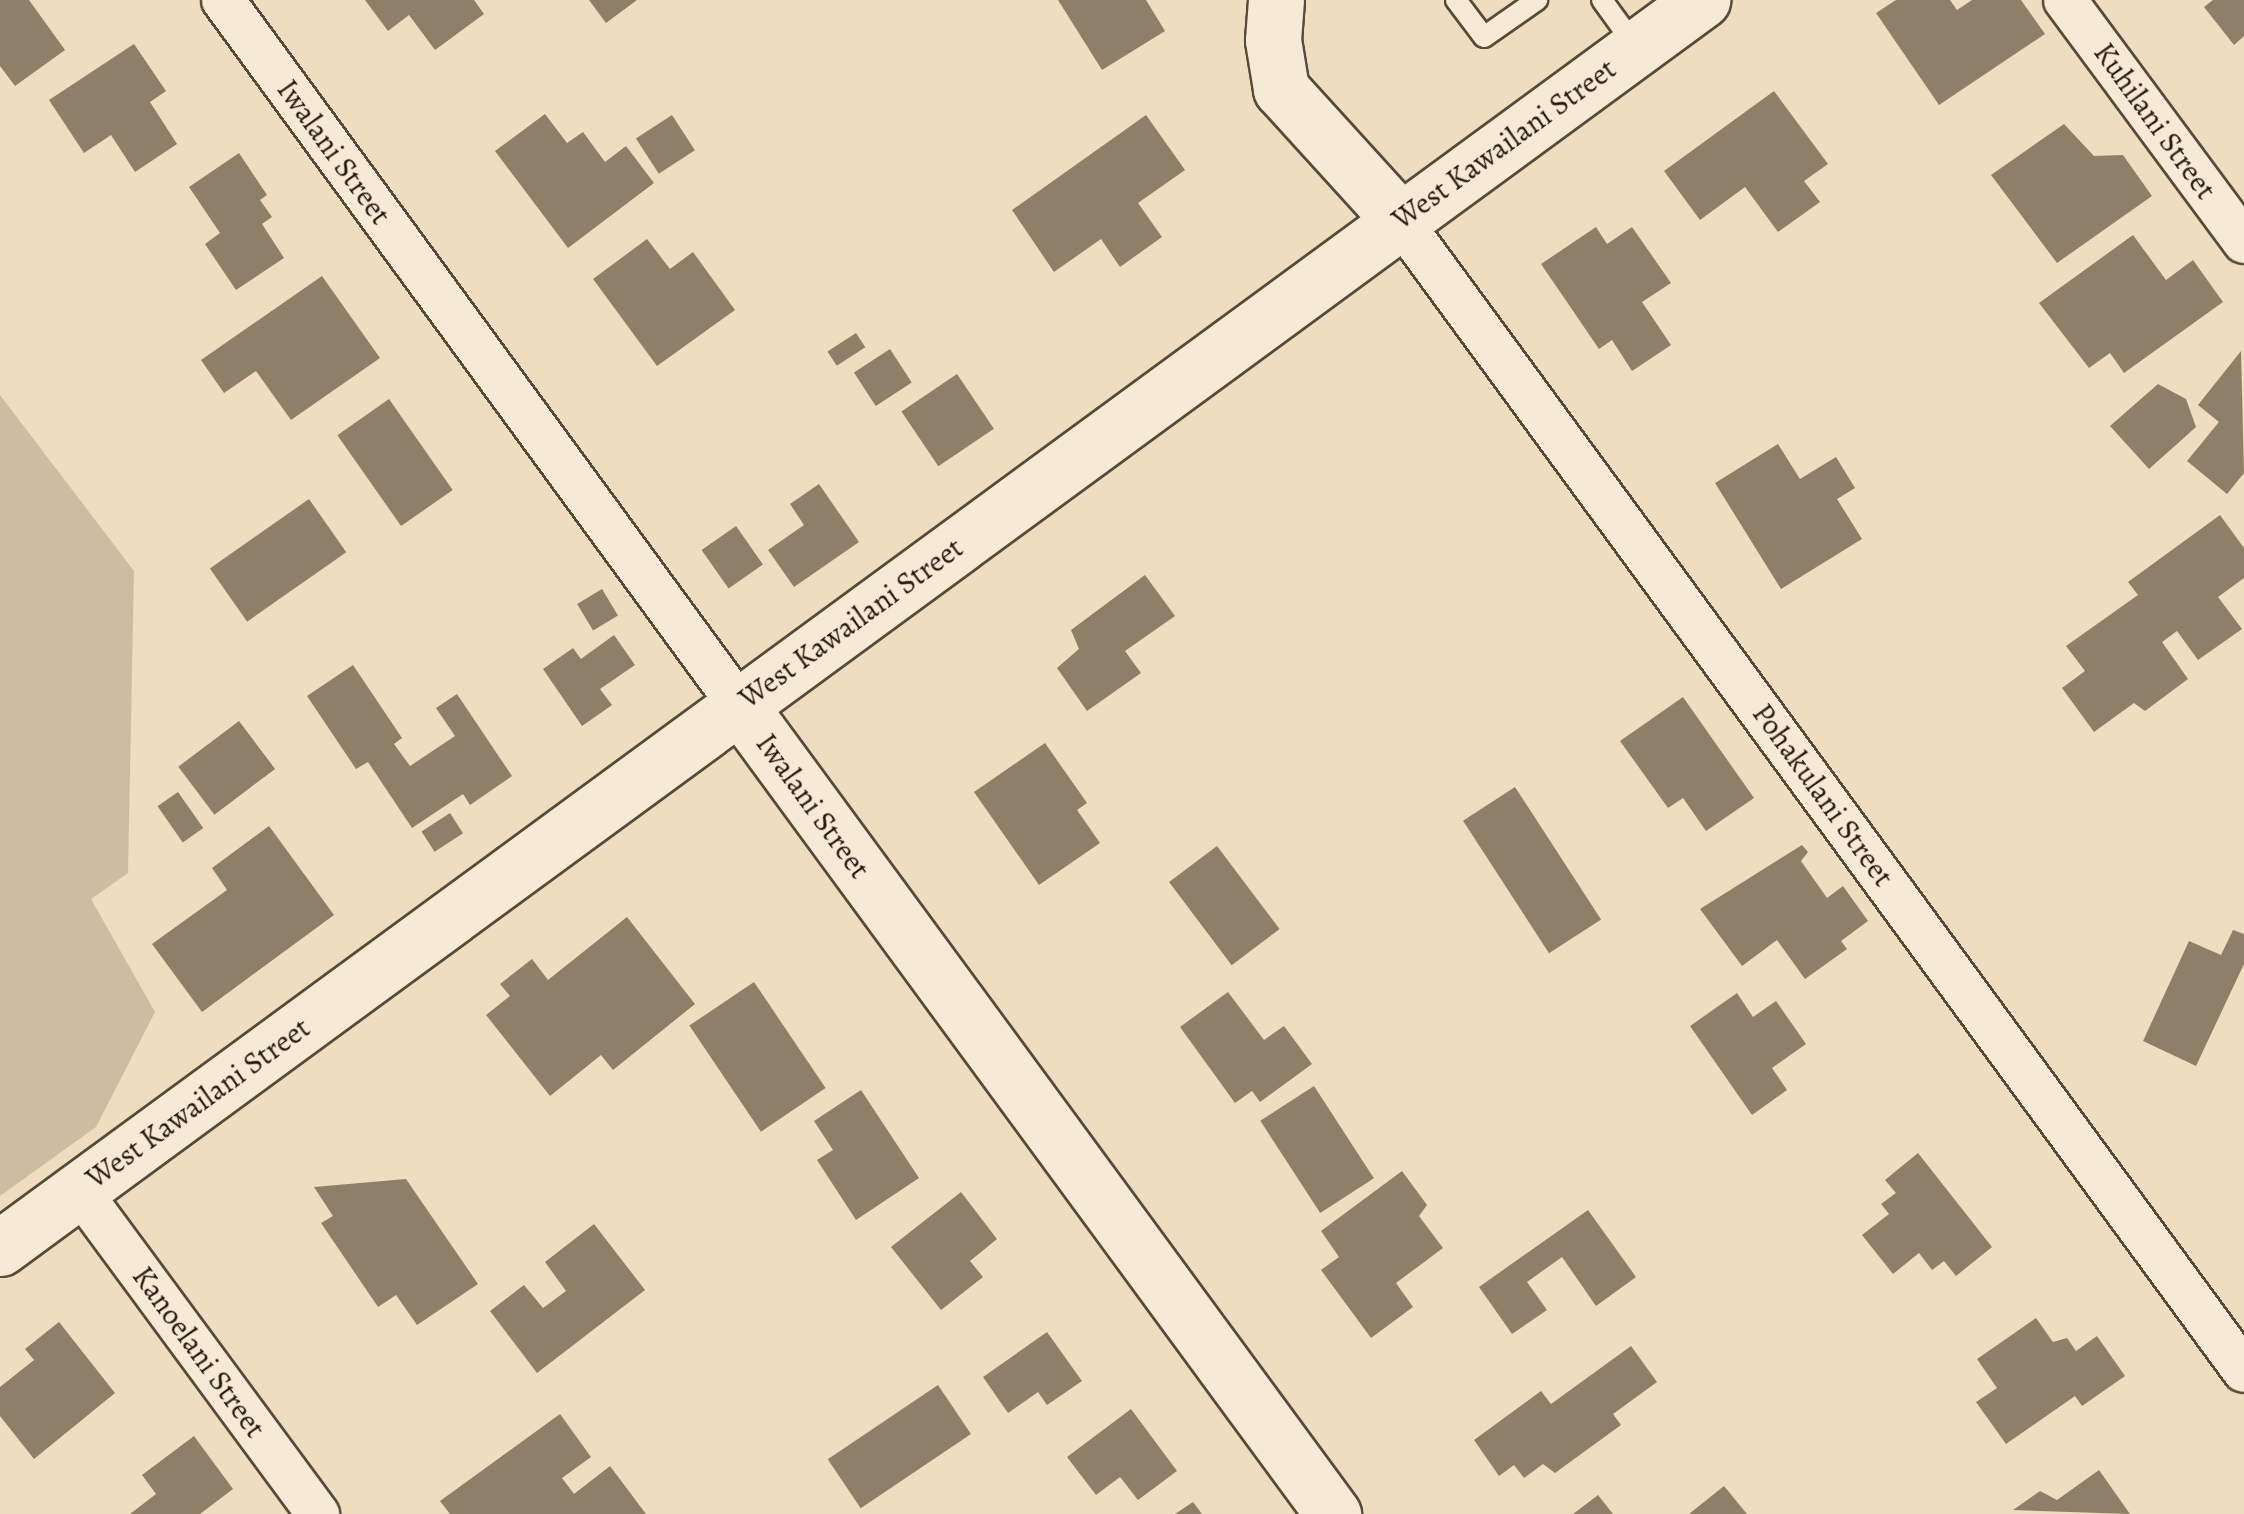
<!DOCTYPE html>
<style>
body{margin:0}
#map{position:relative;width:2244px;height:1514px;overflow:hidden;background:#eedebf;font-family:Alegreya,serif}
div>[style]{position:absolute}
.green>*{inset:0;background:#ccbda1}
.building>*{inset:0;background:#8e7f69;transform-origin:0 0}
.roads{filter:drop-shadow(2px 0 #574a39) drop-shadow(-2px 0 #574a39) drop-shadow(0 2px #574a39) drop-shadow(0 -2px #574a39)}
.lane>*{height:20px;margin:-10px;padding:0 10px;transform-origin:10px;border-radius:10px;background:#f4ead5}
.street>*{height:42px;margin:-21px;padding:0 21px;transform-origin:21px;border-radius:21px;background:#f4ead5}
.secondary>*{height:55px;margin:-27.5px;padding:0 27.5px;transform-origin:27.5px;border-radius:27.5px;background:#f4ead5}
span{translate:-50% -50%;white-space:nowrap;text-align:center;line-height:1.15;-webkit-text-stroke:10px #f4ead5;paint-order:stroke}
.street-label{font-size:30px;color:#25190c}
</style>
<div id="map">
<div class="green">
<i style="clip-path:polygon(0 395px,134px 571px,128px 873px,91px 899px,155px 1012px,96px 1127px,0 1196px)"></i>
</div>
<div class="building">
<i style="clip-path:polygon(0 0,29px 0,65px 50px,15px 86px,0 66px)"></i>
<i style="clip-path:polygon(365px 0,474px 0,484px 14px,435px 50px,409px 15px,388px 31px)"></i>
<i style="clip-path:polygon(589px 0,637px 0,606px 23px)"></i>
<i style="clip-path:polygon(1058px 0,1146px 0,1165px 31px,1102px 70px)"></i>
<i style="clip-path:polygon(1896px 0,1950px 0,1957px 10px,1972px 0,2021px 0,2045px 34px,1939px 105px,1876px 13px)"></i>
<i style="clip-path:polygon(2213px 0,2244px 0,2244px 36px,2234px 45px,2204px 7px)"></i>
<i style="clip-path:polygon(134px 44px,166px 91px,150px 102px,177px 144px,135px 172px,111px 135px,84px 153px,49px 100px)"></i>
<i style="clip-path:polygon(1774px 91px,1828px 164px,1804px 181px,1820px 202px,1778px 232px,1745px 187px,1700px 220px,1664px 171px)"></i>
<i style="clip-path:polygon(545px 114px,567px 143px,583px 132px,605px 162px,626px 146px,654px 183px,568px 248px,495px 151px)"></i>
<i style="left:672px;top:115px;width:42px;height:43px;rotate:57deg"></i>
<i style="clip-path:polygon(1146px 115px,1185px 170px,1138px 203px,1162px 237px,1120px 267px,1101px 239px,1054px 272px,1012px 210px)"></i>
<i style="clip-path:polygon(2064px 124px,2094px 156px,2123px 155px,2152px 196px,2057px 263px,1991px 175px)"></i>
<i style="clip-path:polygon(239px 153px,267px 195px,260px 200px,272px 217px,262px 224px,284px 258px,236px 290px,205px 244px,220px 233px,189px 187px)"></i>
<i style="clip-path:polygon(1596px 227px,1607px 244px,1632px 227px,1671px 283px,1642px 302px,1671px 345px,1632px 371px,1612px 340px,1599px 349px,1541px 264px)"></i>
<i style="clip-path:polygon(2133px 235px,2166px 280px,2193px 260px,2223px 302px,2124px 373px,2110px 353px,2089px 368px,2039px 303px)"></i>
<i style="clip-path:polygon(647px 239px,670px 269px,693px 252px,735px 310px,657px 366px,593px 279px)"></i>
<i style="clip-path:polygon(322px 276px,380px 358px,291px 420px,256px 371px,224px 393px,201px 360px)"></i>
<i style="left:856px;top:333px;width:17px;height:34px;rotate:57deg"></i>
<i style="left:890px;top:349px;width:40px;height:43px;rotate:57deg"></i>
<i style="clip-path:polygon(2241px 351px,2244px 473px,2227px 494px,2187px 461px,2219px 422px,2198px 405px)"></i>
<i style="left:957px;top:374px;width:66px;height:67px;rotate:56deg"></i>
<i style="clip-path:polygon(2158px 384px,2186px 399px,2196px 427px,2149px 469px,2110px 426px)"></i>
<i style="left:389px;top:399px;width:111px;height:63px;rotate:55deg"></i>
<i style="clip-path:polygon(1778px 444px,1800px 479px,1836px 457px,1855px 488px,1837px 499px,1862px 539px,1781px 589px,1715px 483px)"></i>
<i style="clip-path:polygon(819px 484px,859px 542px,794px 587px,768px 550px,804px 525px,790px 504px)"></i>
<i style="left:309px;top:499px;width:65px;height:121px;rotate:55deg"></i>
<i style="clip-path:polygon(2220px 515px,2244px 548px,2244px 578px,2218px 597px,2242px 629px,2198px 660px,2177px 631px,2162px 642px,2188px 679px,2145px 711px,2134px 703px,2094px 732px,2062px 688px,2085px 671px,2066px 646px,2138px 595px,2128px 582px)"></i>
<i style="left:736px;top:526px;width:47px;height:42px;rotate:55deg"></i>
<i style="clip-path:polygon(1145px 575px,1175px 616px,1125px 651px,1141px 673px,1087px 711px,1057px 668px,1079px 649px,1071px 630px)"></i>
<i style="left:602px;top:589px;width:31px;height:29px;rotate:59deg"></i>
<i style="clip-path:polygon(614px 635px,635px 665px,600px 689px,612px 705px,582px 726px,543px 669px,573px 648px,581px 659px)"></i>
<i style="clip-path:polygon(353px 665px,402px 738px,394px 744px,410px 766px,455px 736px,436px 708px,457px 694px,512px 776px,470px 805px,463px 794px,412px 828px,368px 762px,356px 769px,307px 696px)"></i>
<i style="clip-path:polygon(1683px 697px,1754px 798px,1706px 831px,1683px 798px,1668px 808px,1620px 741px)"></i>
<i style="left:239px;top:721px;width:60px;height:76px;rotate:53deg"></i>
<i style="clip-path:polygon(1045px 743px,1087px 803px,1077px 810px,1100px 843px,1039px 885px,974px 792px)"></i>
<i style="left:1515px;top:787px;width:158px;height:62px;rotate:57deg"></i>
<i style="left:178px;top:792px;width:44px;height:25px;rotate:55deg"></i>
<i style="left:450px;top:813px;width:24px;height:34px;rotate:57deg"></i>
<i style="clip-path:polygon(269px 826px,334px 915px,202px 1012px,152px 944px,227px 890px,212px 868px)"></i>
<i style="clip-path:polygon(1802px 845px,1808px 852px,1801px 861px,1827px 898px,1843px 886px,1868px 921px,1841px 941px,1847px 949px,1805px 979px,1777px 940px,1742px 966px,1700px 909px)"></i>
<i style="left:1217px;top:846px;width:104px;height:60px;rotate:53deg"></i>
<i style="clip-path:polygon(627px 917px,695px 1004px,613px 1070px,601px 1055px,550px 1096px,486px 1015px,510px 996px,500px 984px,532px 959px,548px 980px)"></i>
<i style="clip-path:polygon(2233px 930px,2244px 934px,2244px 964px,2196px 1066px,2143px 1041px,2189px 941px,2221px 955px)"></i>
<i style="left:754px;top:982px;width:128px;height:78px;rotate:56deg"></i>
<i style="clip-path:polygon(1228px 992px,1264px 1040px,1284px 1026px,1312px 1064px,1260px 1102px,1252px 1091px,1235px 1103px,1180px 1027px)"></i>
<i style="clip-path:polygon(1737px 993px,1753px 1017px,1776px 1001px,1806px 1044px,1772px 1068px,1787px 1090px,1752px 1115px,1690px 1026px)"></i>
<i style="left:1314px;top:1086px;width:110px;height:64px;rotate:57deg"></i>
<i style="clip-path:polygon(861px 1090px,919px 1178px,856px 1220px,817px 1160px,833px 1150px,814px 1121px)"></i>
<i style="clip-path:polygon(1918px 1153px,1992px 1247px,1956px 1276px,1944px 1261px,1932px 1270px,1919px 1253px,1893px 1274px,1862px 1235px,1889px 1214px,1881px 1204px,1896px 1193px,1885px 1180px)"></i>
<i style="clip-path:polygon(1402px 1171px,1427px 1205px,1419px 1216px,1443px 1248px,1396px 1283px,1413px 1307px,1371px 1338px,1321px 1270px,1339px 1257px,1321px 1231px)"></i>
<i style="clip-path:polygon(406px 1179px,478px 1284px,417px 1325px,396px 1295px,378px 1307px,321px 1223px,333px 1216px,314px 1187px)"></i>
<i style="clip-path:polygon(961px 1192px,997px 1239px,970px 1261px,983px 1277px,941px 1310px,891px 1247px)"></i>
<i style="clip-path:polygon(1588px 1210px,1636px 1277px,1596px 1306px,1562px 1257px,1527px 1282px,1547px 1310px,1512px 1334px,1479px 1287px)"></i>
<i style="clip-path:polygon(594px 1224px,645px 1290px,537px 1373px,490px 1311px,524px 1285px,543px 1308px,566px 1291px,545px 1262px)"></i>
<i style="clip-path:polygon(2036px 1318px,2053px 1342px,2067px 1338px,2076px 1351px,2097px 1336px,2125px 1376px,2082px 1406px,2075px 1396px,2006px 1444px,1976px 1402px,1997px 1388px,1977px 1359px)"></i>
<i style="clip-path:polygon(59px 1322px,115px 1393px,34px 1459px,0 1416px,0 1387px,34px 1360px,25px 1349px)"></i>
<i style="clip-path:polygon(1047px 1332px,1082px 1381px,1047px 1405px,1038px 1392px,1008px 1413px,983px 1377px)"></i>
<i style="clip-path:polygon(1631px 1346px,1657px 1382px,1613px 1414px,1621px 1425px,1555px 1473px,1543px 1464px,1524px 1478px,1514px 1465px,1499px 1476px,1474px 1440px,1541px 1391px,1551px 1404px)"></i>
<i style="left:938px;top:1385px;width:59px;height:133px;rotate:56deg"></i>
<i style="clip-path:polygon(1131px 1409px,1177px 1471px,1138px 1500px,1120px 1477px,1096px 1495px,1067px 1457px)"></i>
<i style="clip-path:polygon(560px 1414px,591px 1457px,562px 1478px,574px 1494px,610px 1466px,646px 1514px,450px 1514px,440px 1501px)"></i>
<i style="clip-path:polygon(194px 1436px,233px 1489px,200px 1514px,130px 1514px,156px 1494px,142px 1475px)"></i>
<i style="clip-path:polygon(2099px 1470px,2130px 1514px,2013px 1510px,2040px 1491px,2057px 1500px)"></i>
<i style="clip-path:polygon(1724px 1486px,1747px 1514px,1689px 1514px)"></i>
<i style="clip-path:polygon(1598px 1495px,1613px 1514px,1573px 1514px)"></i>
<i style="clip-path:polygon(1193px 1502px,1202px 1514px,1175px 1514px)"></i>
</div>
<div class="roads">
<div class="lane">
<i style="left:1456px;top:0;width:46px;rotate:52.9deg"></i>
<i style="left:1484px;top:37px;width:65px;rotate:-34.9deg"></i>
<i style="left:1602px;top:0;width:58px;rotate:54.1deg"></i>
</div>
<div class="street">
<i style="left:223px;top:0;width:874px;rotate:53.8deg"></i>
<i style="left:2065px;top:0;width:301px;rotate:53.5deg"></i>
<i style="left:1400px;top:220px;width:1427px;rotate:53.75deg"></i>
<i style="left:79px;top:1190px;width:403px;rotate:53.6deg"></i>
</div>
<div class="secondary">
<i style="left:1276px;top:0;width:40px;rotate:94.3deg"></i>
<i style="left:1273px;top:40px;width:50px;rotate:80.7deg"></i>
<i style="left:1281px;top:89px;width:177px;rotate:47.7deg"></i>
<i style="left:739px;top:705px;width:1004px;rotate:53.71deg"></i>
<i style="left:0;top:1248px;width:2111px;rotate:-36.25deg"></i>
</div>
</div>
<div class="street-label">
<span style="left:2155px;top:121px;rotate:54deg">Kuhilani Street</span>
<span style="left:1504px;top:144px;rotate:-36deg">West Kawailani Street</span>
<span style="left:334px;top:152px;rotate:54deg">Iwalani Street</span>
<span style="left:851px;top:623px;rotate:-36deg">West Kawailani Street</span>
<span style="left:1823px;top:795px;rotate:54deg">Pohakulani Street</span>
<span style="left:813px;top:806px;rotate:54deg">Iwalani Street</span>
<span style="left:198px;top:1103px;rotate:-36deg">West Kawailani Street</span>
<span style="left:199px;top:1352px;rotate:54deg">Kanoelani Street</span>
</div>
</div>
